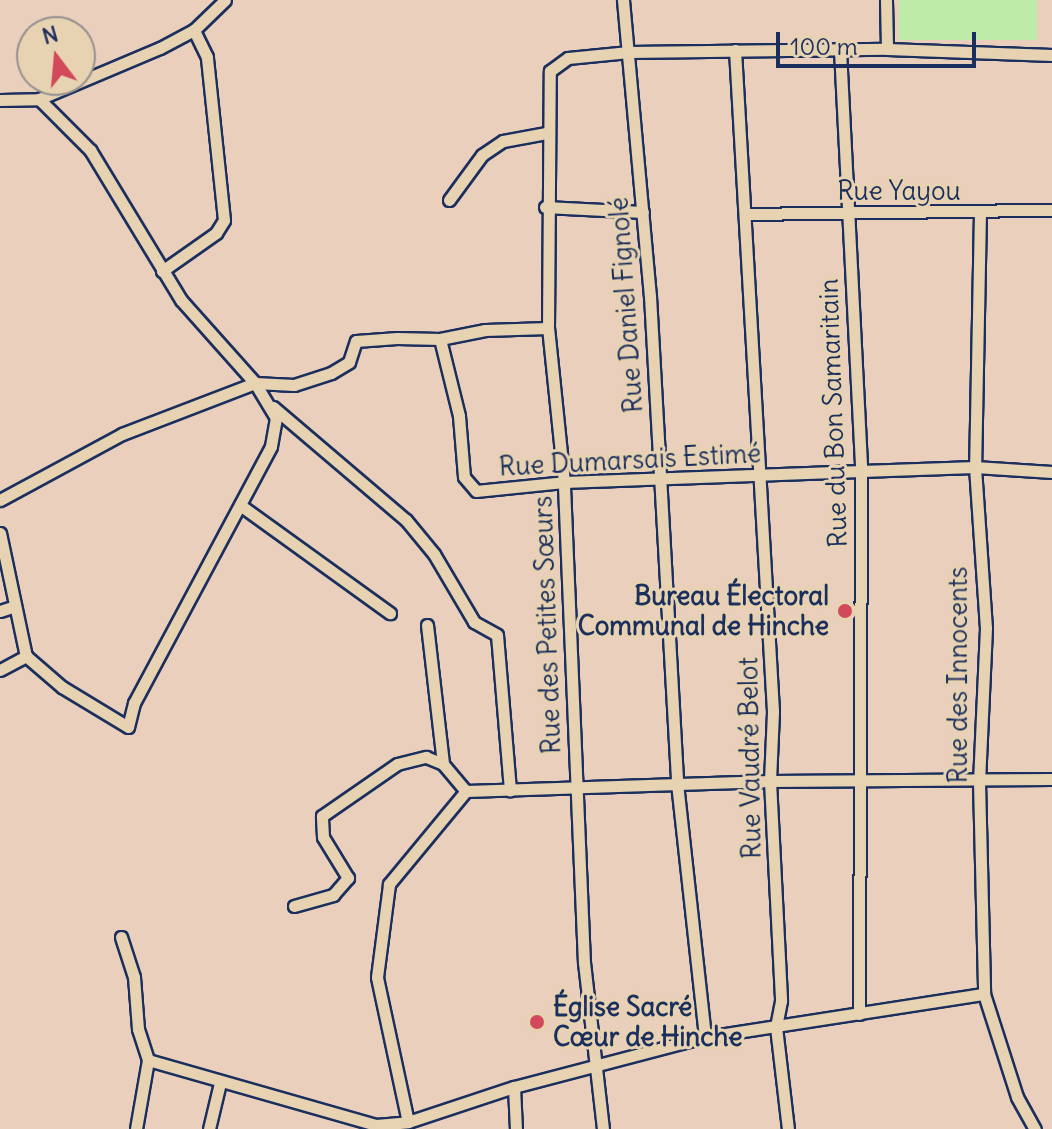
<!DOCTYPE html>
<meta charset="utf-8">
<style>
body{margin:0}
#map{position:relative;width:1052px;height:1129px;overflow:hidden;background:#e9cfbc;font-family:Delius,sans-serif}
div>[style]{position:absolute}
.green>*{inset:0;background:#bfeba9;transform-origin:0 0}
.roads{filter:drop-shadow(2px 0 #1b2f5e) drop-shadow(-2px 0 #1b2f5e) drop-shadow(0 2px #1b2f5e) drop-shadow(0 -2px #1b2f5e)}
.minor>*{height:11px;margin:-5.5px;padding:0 5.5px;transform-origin:5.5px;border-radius:5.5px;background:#e7d2b1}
.dots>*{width:22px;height:22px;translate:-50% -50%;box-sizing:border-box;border:4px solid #e7d2b1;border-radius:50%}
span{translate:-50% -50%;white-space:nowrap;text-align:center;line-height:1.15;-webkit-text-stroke:6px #e7d2b1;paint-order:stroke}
.street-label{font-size:26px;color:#1b2f5e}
.poi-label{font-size:26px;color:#1b2f5e;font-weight:700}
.right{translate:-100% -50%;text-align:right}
.left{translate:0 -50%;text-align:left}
.north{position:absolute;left:16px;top:16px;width:80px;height:80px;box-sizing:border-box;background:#e7d2b1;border:2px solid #959190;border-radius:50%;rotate:344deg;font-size:22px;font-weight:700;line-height:32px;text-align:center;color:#1b2f5e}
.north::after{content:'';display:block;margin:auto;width:28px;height:36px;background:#d1495b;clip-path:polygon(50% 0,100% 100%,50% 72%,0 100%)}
.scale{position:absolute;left:776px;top:32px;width:200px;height:36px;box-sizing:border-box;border:4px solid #1b2f5e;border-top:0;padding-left:10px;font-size:24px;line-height:28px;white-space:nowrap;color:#1b2f5e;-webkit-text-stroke:6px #e7d2b1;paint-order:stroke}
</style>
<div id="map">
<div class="green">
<i style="left:899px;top:0;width:138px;height:40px"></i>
</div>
<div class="roads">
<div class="minor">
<i style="left:623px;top:0;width:297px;rotate:84.8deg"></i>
<i style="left:650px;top:296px;width:488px;rotate:86.8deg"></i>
<i style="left:677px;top:783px;width:256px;rotate:83.7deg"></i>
<i style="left:886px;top:0;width:49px;rotate:88.8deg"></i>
<i style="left:735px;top:50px;width:663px;rotate:86.71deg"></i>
<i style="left:773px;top:712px;width:69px;rotate:92.5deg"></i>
<i style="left:770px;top:781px;width:220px;rotate:87.1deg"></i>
<i style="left:781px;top:1001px;width:26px;rotate:101deg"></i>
<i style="left:776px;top:1027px;width:103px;rotate:83.3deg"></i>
<i style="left:840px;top:50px;width:422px;rotate:87.1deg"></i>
<i style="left:861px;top:471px;width:543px;rotate:90.21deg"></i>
<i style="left:0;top:100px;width:39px;rotate:-1deg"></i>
<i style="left:39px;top:99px;width:131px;rotate:-22.9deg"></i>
<i style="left:160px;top:48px;width:38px;rotate:-28deg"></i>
<i style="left:194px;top:30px;width:43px;rotate:-44.1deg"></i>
<i style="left:449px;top:200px;width:56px;rotate:-53.7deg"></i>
<i style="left:482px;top:155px;width:25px;rotate:-34deg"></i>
<i style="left:503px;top:141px;width:44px;rotate:-10.5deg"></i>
<i style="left:545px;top:207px;width:98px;rotate:2.9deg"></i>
<i style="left:980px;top:212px;width:255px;rotate:91.1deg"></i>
<i style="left:975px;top:467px;width:161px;rotate:86.1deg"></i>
<i style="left:986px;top:628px;width:154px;rotate:92.6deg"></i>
<i style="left:979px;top:782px;width:212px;rotate:88.6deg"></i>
<i style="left:984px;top:994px;width:108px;rotate:72.2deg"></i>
<i style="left:1017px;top:1097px;width:37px;rotate:61deg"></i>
<i style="left:747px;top:214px;width:305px;rotate:-0.8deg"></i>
<i style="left:162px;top:271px;width:66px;rotate:-35.1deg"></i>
<i style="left:216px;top:233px;width:15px;rotate:-58deg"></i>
<i style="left:224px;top:220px;width:164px;rotate:-96deg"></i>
<i style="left:207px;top:57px;width:30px;rotate:-116deg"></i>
<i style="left:440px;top:339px;width:46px;rotate:-11.3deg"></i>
<i style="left:485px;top:330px;width:63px;rotate:-1.8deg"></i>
<i style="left:273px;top:407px;width:175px;rotate:40.4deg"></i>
<i style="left:406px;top:520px;width:44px;rotate:50.5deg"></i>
<i style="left:434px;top:554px;width:79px;rotate:59.5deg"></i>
<i style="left:474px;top:622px;width:26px;rotate:29deg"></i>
<i style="left:497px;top:635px;width:156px;rotate:85.2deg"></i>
<i style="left:0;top:500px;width:139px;rotate:-28.4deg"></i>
<i style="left:122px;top:434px;width:142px;rotate:-21deg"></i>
<i style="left:255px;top:383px;width:39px;rotate:3deg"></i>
<i style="left:294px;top:385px;width:39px;rotate:-18deg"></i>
<i style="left:331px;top:373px;width:21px;rotate:-31deg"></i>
<i style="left:349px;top:362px;width:22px;rotate:-72deg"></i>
<i style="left:356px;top:341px;width:41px;rotate:-4.2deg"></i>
<i style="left:397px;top:338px;width:43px;rotate:1.3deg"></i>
<i style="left:440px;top:339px;width:79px;rotate:76.1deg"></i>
<i style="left:459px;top:416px;width:61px;rotate:85.3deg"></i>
<i style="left:464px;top:477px;width:18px;rotate:49deg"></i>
<i style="left:476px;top:491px;width:88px;rotate:-5.8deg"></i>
<i style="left:564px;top:482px;width:297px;rotate:-2.1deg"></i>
<i style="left:861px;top:471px;width:114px;rotate:-2deg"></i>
<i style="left:975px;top:467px;width:77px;rotate:3.7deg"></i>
<i style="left:240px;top:505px;width:185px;rotate:35.8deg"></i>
<i style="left:0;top:533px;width:126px;rotate:78.1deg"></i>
<i style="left:0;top:611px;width:16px;rotate:-18deg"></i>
<i style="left:427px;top:625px;width:140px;rotate:83.4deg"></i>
<i style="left:0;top:670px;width:30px;rotate:-28deg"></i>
<i style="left:26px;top:656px;width:48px;rotate:40.7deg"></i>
<i style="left:62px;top:687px;width:77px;rotate:31.2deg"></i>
<i style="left:128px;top:727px;width:25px;rotate:-76deg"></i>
<i style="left:134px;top:703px;width:291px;rotate:-61.9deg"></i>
<i style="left:271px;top:446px;width:28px;rotate:-80deg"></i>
<i style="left:276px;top:418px;width:41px;rotate:-121deg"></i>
<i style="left:255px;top:383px;width:111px;rotate:-131.7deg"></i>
<i style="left:181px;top:300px;width:175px;rotate:-121.2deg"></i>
<i style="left:90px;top:150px;width:72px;rotate:-135deg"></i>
<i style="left:294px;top:906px;width:41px;rotate:-15.8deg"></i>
<i style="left:333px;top:895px;width:23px;rotate:-49deg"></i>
<i style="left:348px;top:878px;width:48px;rotate:-121.4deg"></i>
<i style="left:323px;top:837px;width:21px;rotate:-93deg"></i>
<i style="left:322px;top:816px;width:91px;rotate:-34.7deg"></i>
<i style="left:397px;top:764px;width:30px;rotate:-14deg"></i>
<i style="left:426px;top:757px;width:18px;rotate:22deg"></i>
<i style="left:443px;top:764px;width:35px;rotate:50deg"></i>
<i style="left:121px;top:937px;width:42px;rotate:72deg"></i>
<i style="left:134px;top:977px;width:52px;rotate:85.6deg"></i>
<i style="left:138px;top:1029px;width:33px;rotate:72deg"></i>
<i style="left:148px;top:1060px;width:70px;rotate:99.9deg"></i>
<i style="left:148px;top:1060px;width:237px;rotate:15.9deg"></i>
<i style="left:376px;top:1125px;width:32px;rotate:-5deg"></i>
<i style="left:408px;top:1122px;width:112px;rotate:-18.3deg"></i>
<i style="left:514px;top:1087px;width:197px;rotate:-14.7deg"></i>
<i style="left:705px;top:1037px;width:282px;rotate:-8.8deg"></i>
<i style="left:514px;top:1087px;width:42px;rotate:87.3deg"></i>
<i style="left:408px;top:1122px;width:148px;rotate:-102.1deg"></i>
<i style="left:377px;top:977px;width:94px;rotate:-82.6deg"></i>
<i style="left:389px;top:884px;width:121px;rotate:-50.4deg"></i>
<i style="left:466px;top:791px;width:304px;rotate:-1.9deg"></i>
<i style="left:770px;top:781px;width:282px;rotate:-0.4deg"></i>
<i style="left:209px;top:1129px;width:47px;rotate:-76.6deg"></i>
<i style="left:603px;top:1129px;width:167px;rotate:-96.5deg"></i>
<i style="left:584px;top:963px;width:481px;rotate:-92.4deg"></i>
<i style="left:564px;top:482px;width:155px;rotate:-95.9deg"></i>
<i style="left:548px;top:328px;width:257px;rotate:-89.6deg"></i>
<i style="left:550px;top:71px;width:22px;rotate:-36deg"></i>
<i style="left:568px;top:58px;width:61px;rotate:-5.6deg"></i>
<i style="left:629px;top:52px;width:258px;rotate:-0.7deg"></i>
<i style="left:887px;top:49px;width:165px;rotate:2.1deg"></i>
</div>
</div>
<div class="dots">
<i style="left:845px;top:611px;background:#d1495b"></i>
<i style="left:537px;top:1022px;background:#d1495b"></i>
</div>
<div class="street-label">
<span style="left:899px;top:191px">Rue Yayou</span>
<span style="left:626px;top:305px;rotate:-94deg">Rue Daniel Fignolé</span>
<span style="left:833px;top:413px;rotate:-92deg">Rue du Bon Samaritain</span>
<span style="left:630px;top:460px;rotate:-3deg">Rue Dumarsais Estimé</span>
<span style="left:547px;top:625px;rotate:-92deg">Rue des Petites Sœurs</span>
<span style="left:958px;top:675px;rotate:-90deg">Rue des Innocents</span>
<span style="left:750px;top:758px;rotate:-91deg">Rue Vaudré Belot</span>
</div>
<div class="poi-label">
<span class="right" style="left:829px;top:611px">Bureau Électoral<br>Communal de Hinche</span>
<span class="left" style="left:553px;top:1022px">Église Sacré<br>Cœur de Hinche</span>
</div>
<div class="north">N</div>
<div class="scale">100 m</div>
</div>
